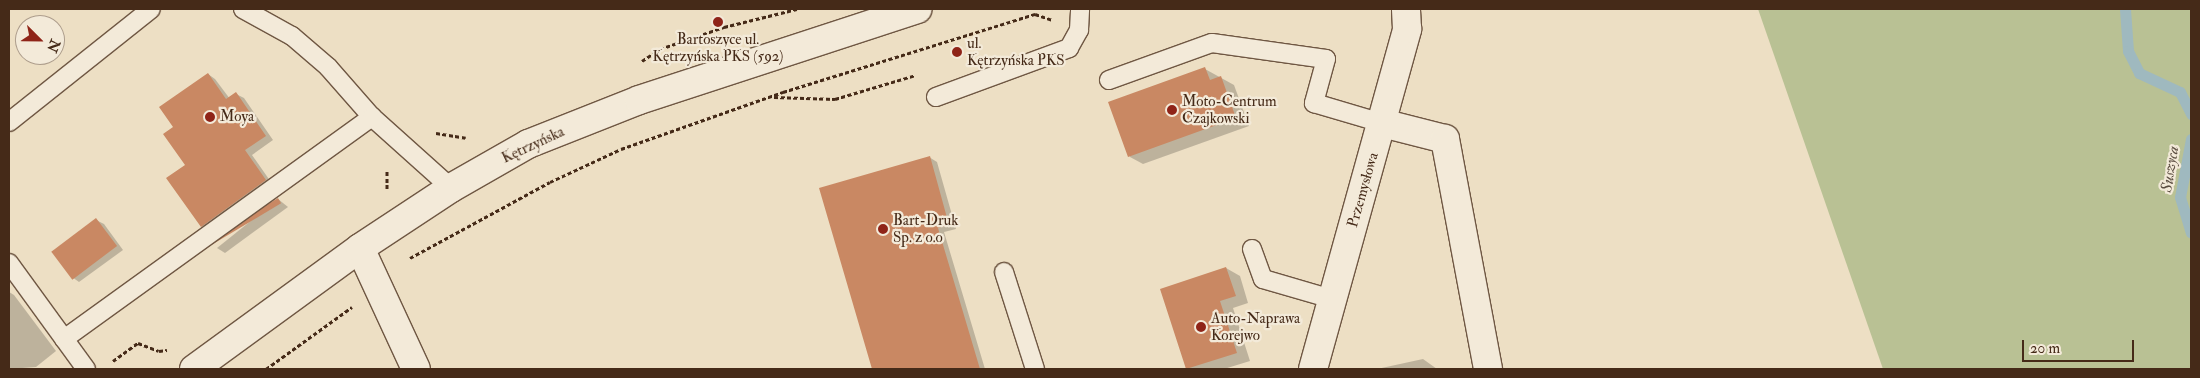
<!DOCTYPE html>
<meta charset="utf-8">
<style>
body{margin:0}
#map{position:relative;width:2200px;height:378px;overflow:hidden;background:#eddfc4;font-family:"IM FELL Double Pica",serif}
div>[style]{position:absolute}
.green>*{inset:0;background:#b9c194}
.shadow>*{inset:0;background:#0003}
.stream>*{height:11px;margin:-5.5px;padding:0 5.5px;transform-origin:5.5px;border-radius:5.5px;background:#9fb9bf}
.building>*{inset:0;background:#c98863;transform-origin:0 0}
.path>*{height:3px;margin-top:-1.5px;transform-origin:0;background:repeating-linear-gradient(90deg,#452a18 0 4px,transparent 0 6.5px)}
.roads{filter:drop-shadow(1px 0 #6f5743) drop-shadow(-1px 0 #6f5743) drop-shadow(0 1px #6f5743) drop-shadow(0 -1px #6f5743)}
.lane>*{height:18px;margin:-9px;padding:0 9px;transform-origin:9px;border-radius:9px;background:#f3ead9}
.street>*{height:28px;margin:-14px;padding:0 14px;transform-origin:14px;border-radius:14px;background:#f3ead9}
.secondary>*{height:28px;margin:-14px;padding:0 14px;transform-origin:14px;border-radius:14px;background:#f3ead9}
.dots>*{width:14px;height:14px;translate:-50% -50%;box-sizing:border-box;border:2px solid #f3ead9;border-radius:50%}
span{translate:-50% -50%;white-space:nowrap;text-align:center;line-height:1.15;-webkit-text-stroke:4.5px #f3ead9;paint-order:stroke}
.poi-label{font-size:15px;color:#452a18}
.left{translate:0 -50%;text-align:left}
.street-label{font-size:15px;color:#452a18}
.water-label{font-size:16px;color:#5c4e42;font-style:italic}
.frame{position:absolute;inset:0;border:10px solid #452a18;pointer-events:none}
.north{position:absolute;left:15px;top:15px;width:50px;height:50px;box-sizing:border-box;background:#f3ead9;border:1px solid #ad9d8c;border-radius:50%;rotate:113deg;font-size:14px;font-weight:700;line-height:20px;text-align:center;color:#452a18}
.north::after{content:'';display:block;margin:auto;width:18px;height:22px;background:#8f2418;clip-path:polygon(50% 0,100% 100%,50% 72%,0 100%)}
.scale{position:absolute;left:2022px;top:340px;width:112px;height:22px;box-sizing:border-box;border:2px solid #452a18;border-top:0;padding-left:6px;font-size:15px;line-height:18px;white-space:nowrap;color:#452a18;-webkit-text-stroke:4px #f3ead9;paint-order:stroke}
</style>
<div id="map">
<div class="green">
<i style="clip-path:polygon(1758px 9px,2191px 9px,2191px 369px,1883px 369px)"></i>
</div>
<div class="shadow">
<i style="clip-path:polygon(1205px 69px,1234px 85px,1249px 126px,1143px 164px,1130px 157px,1110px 103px)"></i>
<i style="clip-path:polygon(208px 74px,215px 79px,230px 99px,236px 94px,244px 98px,273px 140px,252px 155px,273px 185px,209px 231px,202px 226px,175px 128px)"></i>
<i style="clip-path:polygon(929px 157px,937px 162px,956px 229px,944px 232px,985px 369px,874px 369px,821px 189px)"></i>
<i style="clip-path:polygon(278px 199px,288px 207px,225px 253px,217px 248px)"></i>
<i style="clip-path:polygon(96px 220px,104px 224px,123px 250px,79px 282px,72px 277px)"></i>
<i style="clip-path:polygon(1226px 268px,1240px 276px,1248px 303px,1233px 308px,1250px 361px,1224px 369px,1188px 369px,1161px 290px)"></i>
<i style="clip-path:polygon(9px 292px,14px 295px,56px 351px,36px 367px,9px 369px)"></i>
<i style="clip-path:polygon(1423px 359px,1437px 369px,1377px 369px)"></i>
</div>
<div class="stream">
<i style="left:2125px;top:9px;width:42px;rotate:85.9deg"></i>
<i style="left:2128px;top:51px;width:25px;rotate:63deg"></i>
<i style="left:2139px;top:73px;width:45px;rotate:24.9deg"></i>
<i style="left:2180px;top:92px;width:25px;rotate:63deg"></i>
<i style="left:2191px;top:139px;width:59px;rotate:100.7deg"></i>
<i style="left:2180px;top:197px;width:37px;rotate:73deg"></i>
</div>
<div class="building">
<i style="clip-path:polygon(1205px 67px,1210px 80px,1221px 76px,1236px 118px,1128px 157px,1108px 102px)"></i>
<i style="clip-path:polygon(208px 73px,226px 99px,236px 92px,266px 136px,245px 150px,266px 180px,201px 227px,166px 178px,185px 165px,163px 134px,173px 127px,159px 107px)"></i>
<i style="clip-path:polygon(930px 156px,949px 225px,938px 228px,980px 369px,872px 369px,819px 188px)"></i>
<i style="left:278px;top:198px;width:6px;height:80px;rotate:59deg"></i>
<i style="left:96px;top:218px;width:35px;height:56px;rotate:53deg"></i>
<i style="clip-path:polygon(1226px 267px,1236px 296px,1220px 301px,1237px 353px,1186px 369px,1160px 289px)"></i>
</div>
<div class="path">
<i style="left:642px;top:61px;width:22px;rotate:-34deg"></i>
<i style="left:660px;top:49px;width:68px;rotate:-19deg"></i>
<i style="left:724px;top:27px;width:75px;rotate:-13.9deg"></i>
<i style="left:774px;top:97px;width:61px;rotate:1.9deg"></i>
<i style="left:835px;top:99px;width:84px;rotate:-16.5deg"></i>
<i style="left:436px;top:133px;width:30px;rotate:9deg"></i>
<i style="left:387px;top:189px;width:19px;rotate:-90deg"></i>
<i style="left:410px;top:258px;width:159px;rotate:-28.5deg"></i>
<i style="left:550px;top:182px;width:78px;rotate:-24.9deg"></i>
<i style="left:621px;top:149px;width:172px;rotate:-19.4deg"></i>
<i style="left:783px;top:92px;width:264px;rotate:-17.2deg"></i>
<i style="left:1035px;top:14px;width:18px;rotate:19deg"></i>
<i style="left:113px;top:361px;width:31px;rotate:-36deg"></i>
<i style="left:138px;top:343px;width:22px;rotate:21deg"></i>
<i style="left:159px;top:351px;width:8px;rotate:-7deg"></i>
<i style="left:266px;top:369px;width:106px;rotate:-35.8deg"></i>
</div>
<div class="roads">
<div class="lane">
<i style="left:243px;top:9px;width:56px;rotate:28.9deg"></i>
<i style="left:292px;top:36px;width:48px;rotate:40.7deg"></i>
<i style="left:328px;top:67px;width:67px;rotate:48.7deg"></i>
<i style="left:1109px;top:80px;width:109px;rotate:-19.8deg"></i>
<i style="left:1212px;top:43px;width:115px;rotate:8deg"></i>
<i style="left:1326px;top:59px;width:46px;rotate:105.3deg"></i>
<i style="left:1314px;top:103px;width:71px;rotate:16.4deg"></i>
<i style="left:936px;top:97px;width:142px;rotate:-20.2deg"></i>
<i style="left:1069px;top:48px;width:21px;rotate:-61deg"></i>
<i style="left:1079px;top:30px;width:21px;rotate:-87deg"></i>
<i style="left:9px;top:122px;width:181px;rotate:-38.5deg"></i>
<i style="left:1252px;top:249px;width:32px;rotate:70deg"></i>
<i style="left:1263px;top:279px;width:72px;rotate:16.2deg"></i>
<i style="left:9px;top:263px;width:131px;rotate:54deg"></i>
<i style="left:1004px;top:272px;width:102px;rotate:72.3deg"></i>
<i style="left:64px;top:339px;width:380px;rotate:-35.8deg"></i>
<i style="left:372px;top:117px;width:106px;rotate:41.9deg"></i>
</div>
<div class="street">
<i style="left:1382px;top:123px;width:65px;rotate:14.3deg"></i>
<i style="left:1445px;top:139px;width:234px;rotate:79.4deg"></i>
<i style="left:360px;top:248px;width:133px;rotate:65.2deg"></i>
<i style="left:1313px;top:369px;width:353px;rotate:-74.5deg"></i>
<i style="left:1407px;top:29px;width:20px;rotate:-93deg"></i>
</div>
<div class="secondary">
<i style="left:194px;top:369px;width:205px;rotate:-36.1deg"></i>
<i style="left:360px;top:248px;width:109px;rotate:-33.4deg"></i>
<i style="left:451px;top:188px;width:89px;rotate:-29.7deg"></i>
<i style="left:528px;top:144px;width:119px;rotate:-21.6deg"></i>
<i style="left:639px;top:100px;width:293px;rotate:-18.1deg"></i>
</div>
</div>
<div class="dots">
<i style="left:718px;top:22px;background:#8f2418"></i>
<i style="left:957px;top:52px;background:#8f2418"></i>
<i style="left:1172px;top:110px;background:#8f2418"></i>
<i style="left:210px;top:117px;background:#8f2418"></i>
<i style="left:883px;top:229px;background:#8f2418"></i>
<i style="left:1201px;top:327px;background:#8f2418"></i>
</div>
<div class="poi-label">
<span style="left:718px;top:48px">Bartoszyce ul.<br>Kętrzyńska PKS (592)</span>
<span class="left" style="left:967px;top:52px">ul.<br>Kętrzyńska PKS</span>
<span class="left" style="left:1182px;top:110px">Moto-Centrum<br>Czajkowski</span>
<span class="left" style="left:220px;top:117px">Moya</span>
<span class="left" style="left:893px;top:229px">Bart-Druk<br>Sp. z o.o</span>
<span class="left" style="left:1211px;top:327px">Auto-Naprawa<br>Korejwo</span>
</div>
<div class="street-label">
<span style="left:533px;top:145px;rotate:-25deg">Kętrzyńska</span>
<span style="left:1363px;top:190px;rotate:-74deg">Przemysłowa</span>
</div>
<div class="water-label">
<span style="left:2170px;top:169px;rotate:-81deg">Suszyca</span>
</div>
<div class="frame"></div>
<div class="north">N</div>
<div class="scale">20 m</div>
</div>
